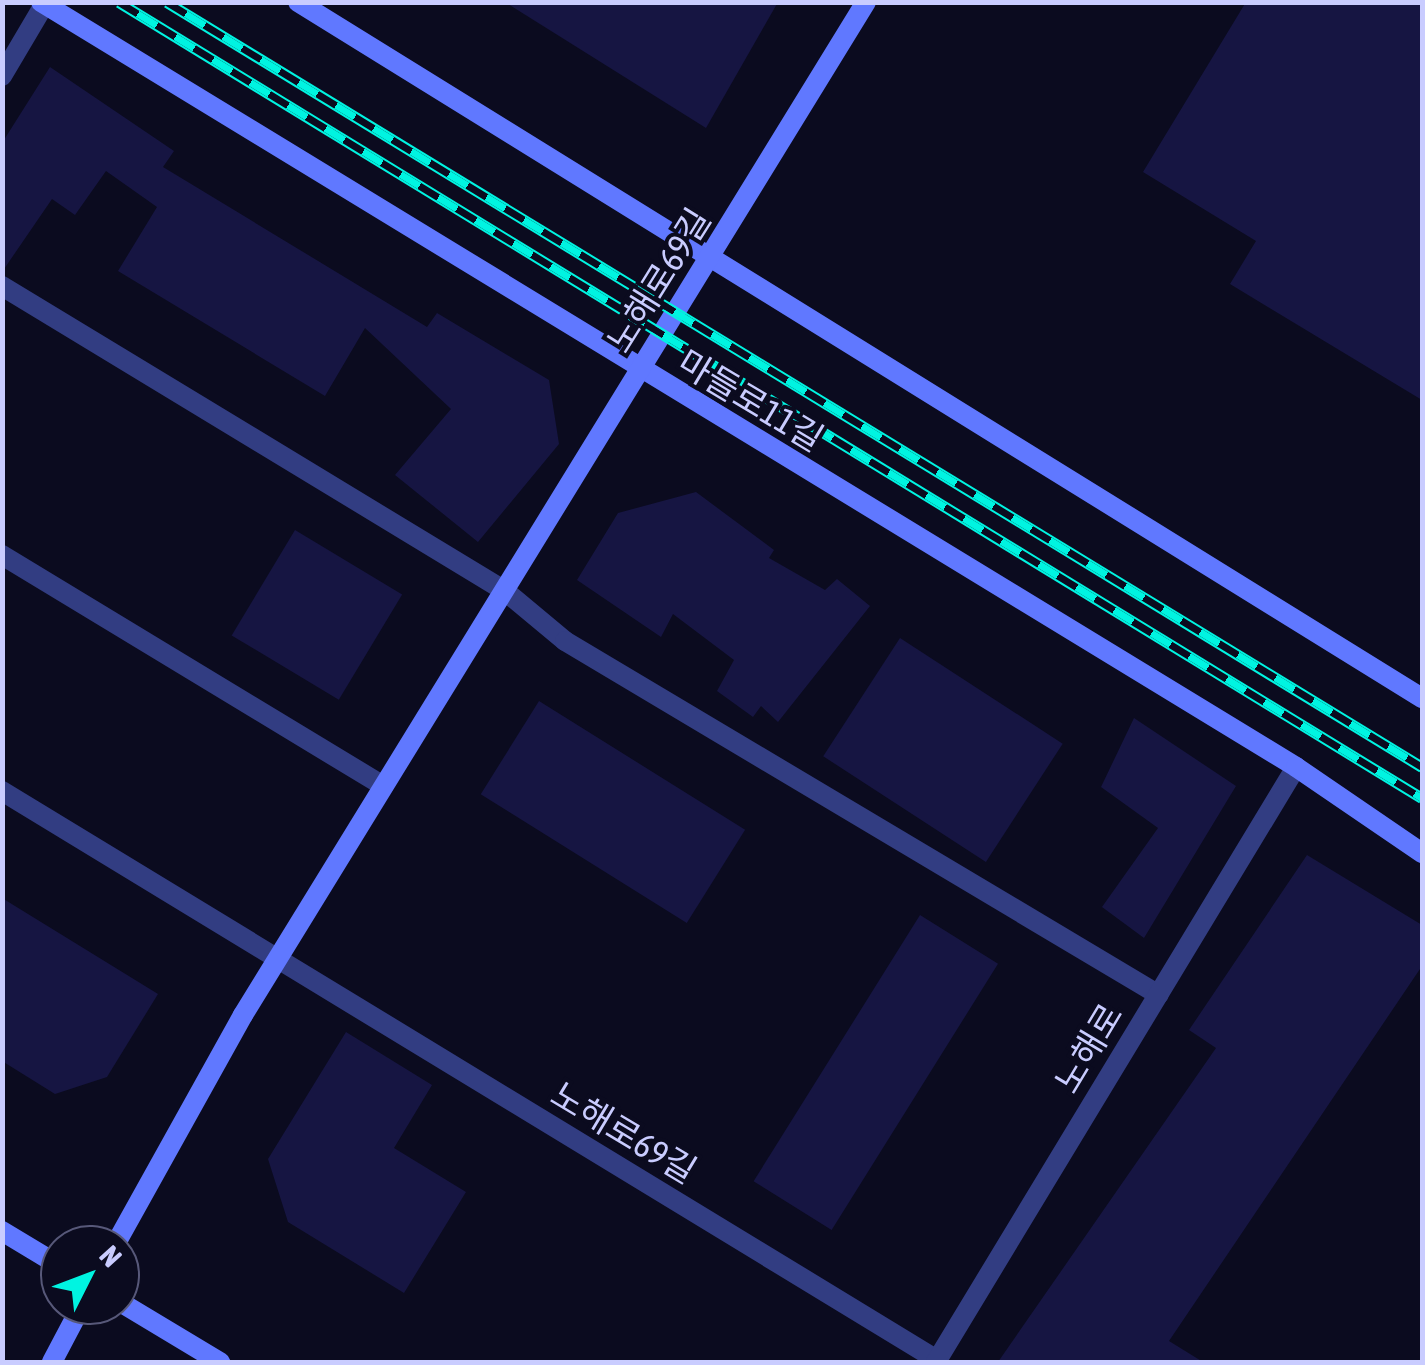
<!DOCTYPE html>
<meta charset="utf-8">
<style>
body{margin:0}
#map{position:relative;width:1425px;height:1365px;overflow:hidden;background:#0b0b1f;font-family:"Asap Condensed","Noto Sans KR",sans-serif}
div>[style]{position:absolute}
.building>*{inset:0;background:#161542;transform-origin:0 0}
.lane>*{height:20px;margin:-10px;padding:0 10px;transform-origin:10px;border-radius:10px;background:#323d82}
.street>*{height:20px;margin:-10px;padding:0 10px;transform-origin:10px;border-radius:10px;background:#323d82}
.secondary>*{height:20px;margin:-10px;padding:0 10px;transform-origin:10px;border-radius:10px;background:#6078ff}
.rail>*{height:11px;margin-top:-5.5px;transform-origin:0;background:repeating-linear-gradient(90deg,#0b0b1f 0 22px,#00f4e1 0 44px);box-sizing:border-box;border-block:2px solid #00f4e1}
span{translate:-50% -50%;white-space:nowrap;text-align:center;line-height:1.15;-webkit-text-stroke:8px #0b0b1f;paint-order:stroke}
.street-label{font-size:35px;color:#c9ccff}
.frame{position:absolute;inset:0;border:5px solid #c9ccff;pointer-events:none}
.north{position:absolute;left:40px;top:1225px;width:100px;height:100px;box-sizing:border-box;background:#0b0b1f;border:2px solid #575879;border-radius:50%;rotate:48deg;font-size:28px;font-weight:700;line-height:40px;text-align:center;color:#c9ccff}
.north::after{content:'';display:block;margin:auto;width:35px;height:45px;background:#00f4e1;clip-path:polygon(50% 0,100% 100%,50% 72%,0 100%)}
</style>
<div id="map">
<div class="building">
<i style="clip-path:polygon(505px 2px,778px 2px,706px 128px)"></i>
<i style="clip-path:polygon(1246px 2px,1422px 2px,1422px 400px,1230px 284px,1256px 241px,1143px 172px)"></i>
<i style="clip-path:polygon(50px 67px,174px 151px,163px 167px,427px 327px,437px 313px,549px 380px,559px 444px,478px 542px,395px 475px,451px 409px,365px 328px,325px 396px,118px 271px,157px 207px,106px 171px,75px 215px,52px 199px,2px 272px,2px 143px)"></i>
<i style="clip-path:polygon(696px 492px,774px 550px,769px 558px,825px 590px,837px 579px,870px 606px,778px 722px,761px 706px,753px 717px,717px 691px,734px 660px,673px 614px,661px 637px,577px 580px,618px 513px)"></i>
<i style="left:295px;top:530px;width:125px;height:123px;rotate:31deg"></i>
<i style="left:900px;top:638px;width:194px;height:141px;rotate:33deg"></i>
<i style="left:539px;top:701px;width:243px;height:110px;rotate:32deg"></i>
<i style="clip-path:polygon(1134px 718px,1236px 786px,1144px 938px,1102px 907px,1158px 828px,1101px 787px)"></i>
<i style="clip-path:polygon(1307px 855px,1422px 925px,1422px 966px,1169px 1341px,1203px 1362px,998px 1362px,1216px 1048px,1189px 1030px)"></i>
<i style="clip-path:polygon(2px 898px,158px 994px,107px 1077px,55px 1094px,2px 1061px)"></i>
<i style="left:920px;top:915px;width:92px;height:314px;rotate:32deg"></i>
<i style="clip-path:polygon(346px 1032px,432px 1085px,394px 1148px,466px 1192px,404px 1293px,288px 1222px,268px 1159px)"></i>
</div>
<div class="lane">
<i style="left:2px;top:555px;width:446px;rotate:31.2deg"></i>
</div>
<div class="street">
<i style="left:2px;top:76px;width:82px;rotate:-59.4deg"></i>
<i style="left:2px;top:286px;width:588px;rotate:31.23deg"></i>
<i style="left:505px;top:591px;width:78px;rotate:39.8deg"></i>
<i style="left:565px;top:641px;width:691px;rotate:30.79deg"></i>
<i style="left:2px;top:791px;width:1095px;rotate:31.32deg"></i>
<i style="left:936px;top:1362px;width:695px;rotate:-58.82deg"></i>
</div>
<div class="secondary">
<i style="left:41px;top:2px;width:1470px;rotate:31.36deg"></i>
<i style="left:1296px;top:767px;width:153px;rotate:34.3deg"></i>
<i style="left:298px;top:2px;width:1322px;rotate:31.77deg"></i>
<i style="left:2px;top:1231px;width:68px;rotate:31.1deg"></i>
<i style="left:115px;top:1245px;width:263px;rotate:-60.9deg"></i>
<i style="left:243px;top:1015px;width:1189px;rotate:-58.41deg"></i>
<i style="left:120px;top:1302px;width:117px;rotate:31deg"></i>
<i style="left:52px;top:1362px;width:64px;rotate:-62.2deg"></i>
</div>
<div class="rail">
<i style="left:119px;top:2px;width:1527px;rotate:31.42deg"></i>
<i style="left:167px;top:2px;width:1470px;rotate:31.36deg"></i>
</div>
<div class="street-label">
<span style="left:658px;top:280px;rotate:-58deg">노해로69길</span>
<span style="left:751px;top:400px;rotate:31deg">마들로11길</span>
<span style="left:1088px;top:1048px;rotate:-59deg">노해로</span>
<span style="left:624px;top:1132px;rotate:31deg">노해로69길</span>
</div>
<div class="frame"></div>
<div class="north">N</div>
</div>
